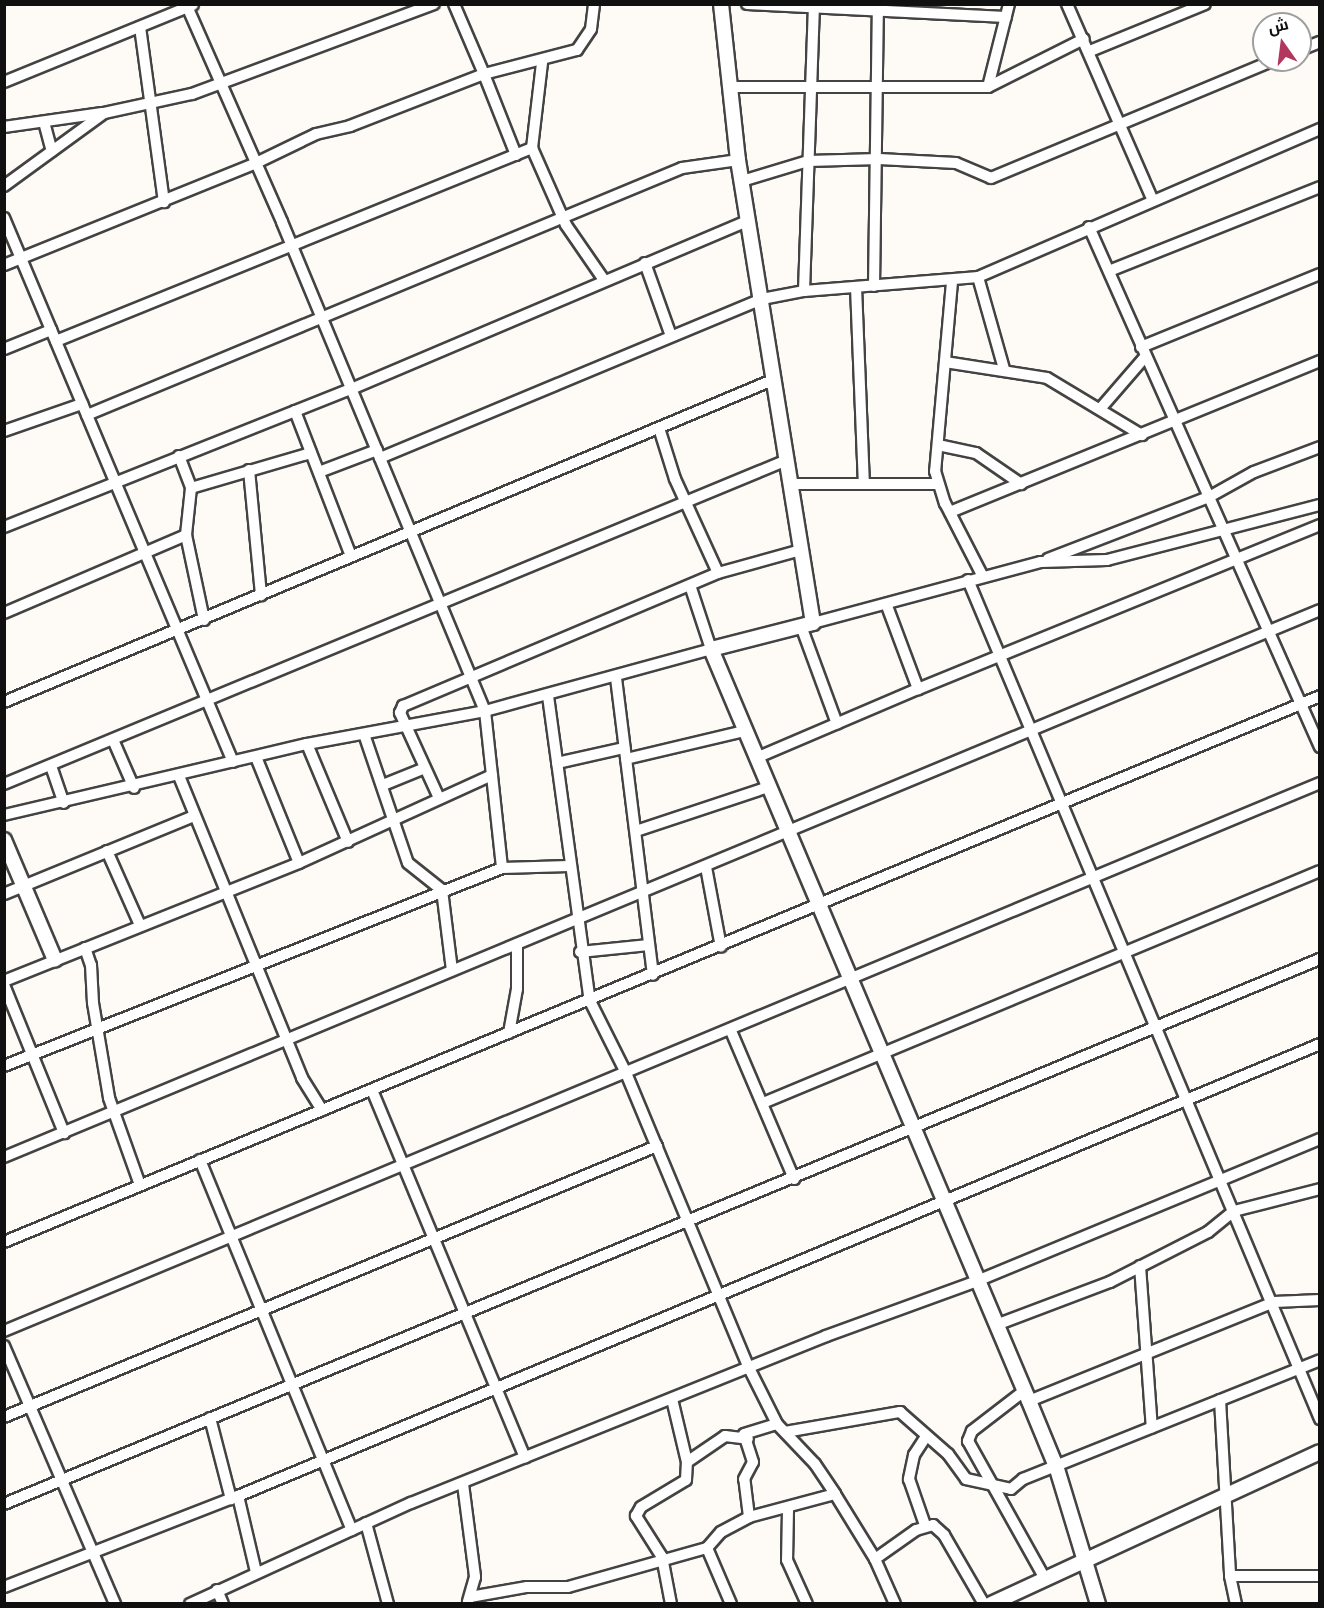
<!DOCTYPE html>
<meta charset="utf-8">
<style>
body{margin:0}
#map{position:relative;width:1324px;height:1608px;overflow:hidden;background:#fefaf5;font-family:"Roboto Serif",Cairo,serif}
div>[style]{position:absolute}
.roads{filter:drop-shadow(2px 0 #434343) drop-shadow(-2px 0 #434343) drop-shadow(0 2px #434343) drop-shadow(0 -2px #434343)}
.minor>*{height:10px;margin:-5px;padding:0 5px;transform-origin:5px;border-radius:5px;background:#fff}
.tertiary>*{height:14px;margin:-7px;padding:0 7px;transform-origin:7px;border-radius:7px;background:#fff}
span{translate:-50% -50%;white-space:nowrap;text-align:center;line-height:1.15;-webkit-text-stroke:6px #fff;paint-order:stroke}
.frame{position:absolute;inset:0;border:6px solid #101010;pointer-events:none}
.north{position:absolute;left:1252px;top:12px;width:60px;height:60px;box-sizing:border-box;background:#fff;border:2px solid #9f9f9f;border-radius:50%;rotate:346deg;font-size:16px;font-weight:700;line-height:24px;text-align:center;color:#101010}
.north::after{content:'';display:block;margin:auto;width:21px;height:27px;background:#b2375e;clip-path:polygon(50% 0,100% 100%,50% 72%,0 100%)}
</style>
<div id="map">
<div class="roads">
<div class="minor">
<i style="left:186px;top:4px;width:238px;rotate:66.2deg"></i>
<i style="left:282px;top:222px;width:529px;rotate:67.46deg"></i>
<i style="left:485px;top:711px;width:158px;rotate:83.8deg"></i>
<i style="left:502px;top:868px;width:67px;rotate:-1.7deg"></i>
<i style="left:747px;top:4px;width:259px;rotate:2.9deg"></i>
<i style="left:1067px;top:4px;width:213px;rotate:66.4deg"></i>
<i style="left:140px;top:27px;width:177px;rotate:82.2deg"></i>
<i style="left:1300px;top:50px;width:22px;rotate:-22deg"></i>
<i style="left:1090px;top:51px;width:124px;rotate:-22.2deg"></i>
<i style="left:542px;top:63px;width:86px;rotate:96.7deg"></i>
<i style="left:532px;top:148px;width:84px;rotate:66.2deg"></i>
<i style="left:566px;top:225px;width:67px;rotate:55.4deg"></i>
<i style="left:4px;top:82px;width:204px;rotate:-22.2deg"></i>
<i style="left:729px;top:87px;width:259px"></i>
<i style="left:988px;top:87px;width:107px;rotate:-26.6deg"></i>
<i style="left:988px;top:87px;width:86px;rotate:-75.8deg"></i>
<i style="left:44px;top:122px;width:30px;rotate:75deg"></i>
<i style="left:4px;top:127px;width:99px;rotate:-8.1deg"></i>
<i style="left:516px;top:155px;width:87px;rotate:-111.6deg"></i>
<i style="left:484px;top:74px;width:96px;rotate:-14.5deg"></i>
<i style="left:577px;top:50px;width:25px;rotate:-56deg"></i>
<i style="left:591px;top:29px;width:25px;rotate:-83deg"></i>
<i style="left:742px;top:181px;width:69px;rotate:-16.9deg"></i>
<i style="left:808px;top:161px;width:71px;rotate:-1.6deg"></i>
<i style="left:879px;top:159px;width:77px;rotate:3deg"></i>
<i style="left:956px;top:163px;width:38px;rotate:23deg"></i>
<i style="left:991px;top:178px;width:308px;rotate:-22.6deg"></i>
<i style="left:4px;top:186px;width:124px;rotate:-36.1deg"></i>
<i style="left:104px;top:113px;width:90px;rotate:-12.2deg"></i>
<i style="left:192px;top:94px;width:258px;rotate:-20.4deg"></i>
<i style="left:4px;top:218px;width:590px;rotate:67.17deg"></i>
<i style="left:1089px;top:227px;width:569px;rotate:66.05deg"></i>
<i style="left:645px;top:263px;width:77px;rotate:70.4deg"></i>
<i style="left:4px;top:265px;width:270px;rotate:-22deg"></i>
<i style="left:254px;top:164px;width:69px;rotate:-25.8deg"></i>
<i style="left:316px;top:134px;width:35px;rotate:-13deg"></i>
<i style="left:350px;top:126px;width:144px;rotate:-21.2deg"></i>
<i style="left:484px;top:74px;width:76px;rotate:-113.2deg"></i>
<i style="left:1109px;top:271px;width:227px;rotate:-21.7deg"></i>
<i style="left:978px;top:277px;width:96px;rotate:74.2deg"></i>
<i style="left:952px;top:282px;width:190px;rotate:95.1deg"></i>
<i style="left:935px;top:471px;width:34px;rotate:73deg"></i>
<i style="left:945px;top:503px;width:83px;rotate:62.8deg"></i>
<i style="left:874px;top:286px;width:282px;rotate:-89.2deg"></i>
<i style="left:856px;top:287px;width:195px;rotate:87.7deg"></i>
<i style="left:804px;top:291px;width:287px;rotate:-88deg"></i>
<i style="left:56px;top:341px;width:514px;rotate:-22.07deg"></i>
<i style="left:1141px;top:347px;width:193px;rotate:-22.2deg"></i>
<i style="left:4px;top:349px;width:51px;rotate:-22deg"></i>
<i style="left:945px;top:362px;width:103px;rotate:8.9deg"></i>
<i style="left:1047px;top:378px;width:111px;rotate:31deg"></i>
<i style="left:1100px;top:409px;width:69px;rotate:-49.1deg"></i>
<i style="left:295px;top:411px;width:155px;rotate:68.9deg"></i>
<i style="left:87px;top:415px;width:644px;rotate:-22.54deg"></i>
<i style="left:682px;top:168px;width:57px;rotate:-8.1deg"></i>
<i style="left:659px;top:428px;width:53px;rotate:72.6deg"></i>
<i style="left:675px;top:479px;width:103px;rotate:65.4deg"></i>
<i style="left:4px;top:431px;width:83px;rotate:-19.1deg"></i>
<i style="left:938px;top:445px;width:39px;rotate:12deg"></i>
<i style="left:976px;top:453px;width:55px;rotate:34.6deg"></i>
<i style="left:179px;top:456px;width:34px;rotate:69deg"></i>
<i style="left:191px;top:488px;width:47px;rotate:96.1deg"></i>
<i style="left:186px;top:535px;width:87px;rotate:78deg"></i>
<i style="left:380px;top:458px;width:414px;rotate:-22.6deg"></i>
<i style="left:762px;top:299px;width:43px;rotate:-10.8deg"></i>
<i style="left:804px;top:291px;width:175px;rotate:-4.6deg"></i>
<i style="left:978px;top:277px;width:373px;rotate:-23.4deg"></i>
<i style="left:249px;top:470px;width:126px;rotate:84.5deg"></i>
<i style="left:319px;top:472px;width:62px;rotate:-20.8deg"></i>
<i style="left:791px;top:484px;width:146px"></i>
<i style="left:191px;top:488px;width:125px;rotate:-16.3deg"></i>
<i style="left:950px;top:512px;width:400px;rotate:-22.2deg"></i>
<i style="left:4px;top:527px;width:371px;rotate:-21.7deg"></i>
<i style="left:349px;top:390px;width:433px;rotate:-23deg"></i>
<i style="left:1048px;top:559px;width:173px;rotate:-21.1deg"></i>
<i style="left:1209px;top:497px;width:51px;rotate:-29.1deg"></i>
<i style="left:1254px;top:472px;width:71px;rotate:-20.7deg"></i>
<i style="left:968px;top:580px;width:910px;rotate:67.24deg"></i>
<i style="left:887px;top:606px;width:89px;rotate:69.5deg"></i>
<i style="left:918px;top:689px;width:434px;rotate:-22.2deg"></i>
<i style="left:4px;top:613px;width:198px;rotate:-23.2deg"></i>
<i style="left:813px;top:623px;width:236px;rotate:-15deg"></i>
<i style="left:1041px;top:562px;width:66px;rotate:-1.7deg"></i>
<i style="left:1107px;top:560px;width:220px;rotate:-14.5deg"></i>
<i style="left:801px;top:626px;width:104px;rotate:69.8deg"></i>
<i style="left:616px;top:678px;width:299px;rotate:82.9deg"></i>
<i style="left:548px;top:696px;width:308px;rotate:82.2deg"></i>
<i style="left:590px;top:1001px;width:80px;rotate:63.4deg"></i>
<i style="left:626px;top:1073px;width:320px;rotate:67.4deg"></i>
<i style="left:749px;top:1368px;width:63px;rotate:63.4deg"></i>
<i style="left:777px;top:1424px;width:55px;rotate:46.5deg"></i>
<i style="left:815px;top:1464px;width:36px;rotate:56deg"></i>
<i style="left:835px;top:1494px;width:76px;rotate:58.4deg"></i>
<i style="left:875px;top:1559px;width:49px;rotate:66deg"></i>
<i style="left:4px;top:702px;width:836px;rotate:-22.73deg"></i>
<i style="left:364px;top:734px;width:136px;rotate:71.2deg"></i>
<i style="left:408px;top:863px;width:43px;rotate:38.5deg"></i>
<i style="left:442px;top:890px;width:81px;rotate:82.9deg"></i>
<i style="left:114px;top:742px;width:50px;rotate:66.5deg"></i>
<i style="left:307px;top:744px;width:106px;rotate:67.3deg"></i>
<i style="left:256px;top:757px;width:114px;rotate:67.9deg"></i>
<i style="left:756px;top:758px;width:176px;rotate:-23.1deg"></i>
<i style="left:626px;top:759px;width:121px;rotate:-13.3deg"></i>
<i style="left:557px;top:763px;width:69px;rotate:-12.6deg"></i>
<i style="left:51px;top:766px;width:39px;rotate:71deg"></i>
<i style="left:179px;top:776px;width:326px;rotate:67.8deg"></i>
<i style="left:302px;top:1078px;width:38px;rotate:58deg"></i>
<i style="left:4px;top:784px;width:847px;rotate:-22.48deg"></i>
<i style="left:383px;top:785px;width:45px;rotate:-22deg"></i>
<i style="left:439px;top:798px;width:94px;rotate:-114.6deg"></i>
<i style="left:400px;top:713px;width:8px;rotate:-67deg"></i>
<i style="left:403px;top:706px;width:342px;rotate:-22.9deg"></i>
<i style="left:718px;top:573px;width:86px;rotate:-15.5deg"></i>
<i style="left:4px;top:815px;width:311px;rotate:-13.2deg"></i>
<i style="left:307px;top:744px;width:181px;rotate:-10.5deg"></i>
<i style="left:485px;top:711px;width:234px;rotate:-15.3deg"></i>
<i style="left:711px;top:649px;width:67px;rotate:-108.2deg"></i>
<i style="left:636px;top:831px;width:139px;rotate:-18.4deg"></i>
<i style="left:107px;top:851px;width:81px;rotate:66deg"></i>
<i style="left:706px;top:867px;width:81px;rotate:79.4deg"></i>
<i style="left:4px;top:894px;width:205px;rotate:-22.3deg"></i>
<i style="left:85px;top:948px;width:18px;rotate:71deg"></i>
<i style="left:91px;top:965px;width:38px;rotate:87deg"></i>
<i style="left:93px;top:1003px;width:96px;rotate:80.4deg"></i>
<i style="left:109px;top:1098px;width:92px;rotate:70.4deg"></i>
<i style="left:580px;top:952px;width:69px;rotate:-5.8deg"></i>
<i style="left:4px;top:981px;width:318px;rotate:-21.8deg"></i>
<i style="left:299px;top:863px;width:212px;rotate:-24.5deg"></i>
<i style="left:4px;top:985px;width:160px;rotate:67.9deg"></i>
<i style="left:731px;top:1031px;width:161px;rotate:66.9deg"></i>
<i style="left:509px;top:1033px;width:45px;rotate:-79.7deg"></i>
<i style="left:517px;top:989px;width:45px;rotate:-90deg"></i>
<i style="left:4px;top:1066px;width:536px;rotate:-21.68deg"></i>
<i style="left:372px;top:1090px;width:398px;rotate:67.4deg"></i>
<i style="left:763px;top:1103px;width:603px;rotate:-22.61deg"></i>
<i style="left:4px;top:1157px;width:1425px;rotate:-22.57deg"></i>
<i style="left:200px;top:1160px;width:400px;rotate:67.7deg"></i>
<i style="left:4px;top:1242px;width:1425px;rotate:-22.53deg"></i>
<i style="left:1140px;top:1266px;width:162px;rotate:85.8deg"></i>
<i style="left:996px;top:1325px;width:122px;rotate:-20.7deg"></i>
<i style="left:1110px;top:1282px;width:110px;rotate:-27deg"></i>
<i style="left:1208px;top:1232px;width:33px;rotate:-39deg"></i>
<i style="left:1234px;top:1211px;width:89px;rotate:-14.3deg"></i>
<i style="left:4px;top:1331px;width:1426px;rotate:-22.61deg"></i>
<i style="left:4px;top:1346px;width:281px;rotate:66.7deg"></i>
<i style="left:1024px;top:1391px;width:66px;rotate:142.4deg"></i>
<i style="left:972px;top:1431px;width:11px;rotate:112deg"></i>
<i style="left:968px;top:1441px;width:158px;rotate:60.8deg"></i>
<i style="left:1220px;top:1400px;width:176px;rotate:86.7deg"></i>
<i style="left:1230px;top:1576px;width:29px;rotate:78deg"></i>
<i style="left:1029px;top:1401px;width:264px;rotate:-22deg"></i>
<i style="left:1274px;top:1302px;width:46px;rotate:-2.5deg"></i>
<i style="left:4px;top:1417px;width:707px;rotate:-22.54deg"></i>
<i style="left:210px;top:1418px;width:84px;rotate:75.5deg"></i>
<i style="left:785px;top:1432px;width:117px;rotate:-9.9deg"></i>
<i style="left:900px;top:1412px;width:64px;rotate:41.2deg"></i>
<i style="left:948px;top:1454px;width:31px;rotate:54deg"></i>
<i style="left:966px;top:1479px;width:46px;rotate:12.5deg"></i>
<i style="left:1011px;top:1489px;width:16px;rotate:-40deg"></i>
<i style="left:1023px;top:1479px;width:320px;rotate:-21.8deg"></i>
<i style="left:925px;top:1438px;width:20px;rotate:123deg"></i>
<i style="left:914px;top:1455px;width:25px;rotate:102deg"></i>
<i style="left:909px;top:1479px;width:49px;rotate:70.8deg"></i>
<i style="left:687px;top:1462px;width:46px;rotate:-34.4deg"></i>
<i style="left:725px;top:1436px;width:23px;rotate:7deg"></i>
<i style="left:463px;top:1484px;width:94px;rotate:82.6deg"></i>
<i style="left:475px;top:1577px;width:26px;rotate:106deg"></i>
<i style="left:238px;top:1496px;width:78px;rotate:76.7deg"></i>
<i style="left:4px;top:1504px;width:1424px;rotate:-22.5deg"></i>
<i style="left:788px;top:1510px;width:50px;rotate:91.1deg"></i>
<i style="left:787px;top:1560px;width:48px;rotate:65.6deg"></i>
<i style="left:749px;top:1517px;width:38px;rotate:-97deg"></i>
<i style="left:744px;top:1479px;width:19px;rotate:-62deg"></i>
<i style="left:753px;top:1462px;width:29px;rotate:-108deg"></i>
<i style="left:744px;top:1434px;width:34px;rotate:-17deg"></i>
<i style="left:366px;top:1523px;width:84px;rotate:74.8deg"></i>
<i style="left:707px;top:1548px;width:21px;rotate:-49deg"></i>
<i style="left:721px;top:1532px;width:32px;rotate:-28deg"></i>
<i style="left:749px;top:1517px;width:89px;rotate:-15deg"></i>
<i style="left:875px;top:1559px;width:50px;rotate:-35.3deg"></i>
<i style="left:916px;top:1530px;width:18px;rotate:-16deg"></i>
<i style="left:933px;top:1525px;width:15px;rotate:42deg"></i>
<i style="left:944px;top:1535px;width:80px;rotate:59.9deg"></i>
<i style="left:1230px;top:1576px;width:90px"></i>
<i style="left:4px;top:1587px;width:251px;rotate:-21.3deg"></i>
<i style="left:238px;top:1496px;width:1173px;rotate:-22.67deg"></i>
<i style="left:217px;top:1590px;width:15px;rotate:67deg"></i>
<i style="left:470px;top:1597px;width:58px;rotate:-10deg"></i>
<i style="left:527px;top:1587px;width:41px"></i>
<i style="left:568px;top:1587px;width:144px;rotate:-15.7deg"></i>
<i style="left:707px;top:1548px;width:61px;rotate:66.8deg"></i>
<i style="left:190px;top:1604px;width:243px;rotate:-24.6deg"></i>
<i style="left:411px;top:1503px;width:447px;rotate:-21.9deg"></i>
<i style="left:826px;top:1336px;width:161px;rotate:-20deg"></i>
<i style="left:977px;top:1281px;width:371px;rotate:-22.5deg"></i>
<i style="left:671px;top:1604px;width:48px;rotate:-100.8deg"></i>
<i style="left:662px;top:1557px;width:49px;rotate:-122.4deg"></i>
<i style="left:636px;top:1516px;width:10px;rotate:-61deg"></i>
<i style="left:641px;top:1507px;width:52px;rotate:-31deg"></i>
<i style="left:686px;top:1480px;width:18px;rotate:-87deg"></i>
<i style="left:687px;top:1462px;width:65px;rotate:-103.4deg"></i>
</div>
<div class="tertiary">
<i style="left:721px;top:4px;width:157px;rotate:83.8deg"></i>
<i style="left:738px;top:160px;width:469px;rotate:80.8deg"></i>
<i style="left:813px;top:623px;width:105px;rotate:165.7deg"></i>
<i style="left:711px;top:649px;width:816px;rotate:67.08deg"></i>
<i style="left:1029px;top:1401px;width:74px;rotate:67.6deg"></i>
<i style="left:1057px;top:1469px;width:141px;rotate:73.1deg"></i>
<i style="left:4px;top:840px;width:130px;rotate:67deg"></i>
<i style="left:991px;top:1604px;width:362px;rotate:-24.8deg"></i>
</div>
</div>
<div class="frame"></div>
<div class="north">ش</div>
</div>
